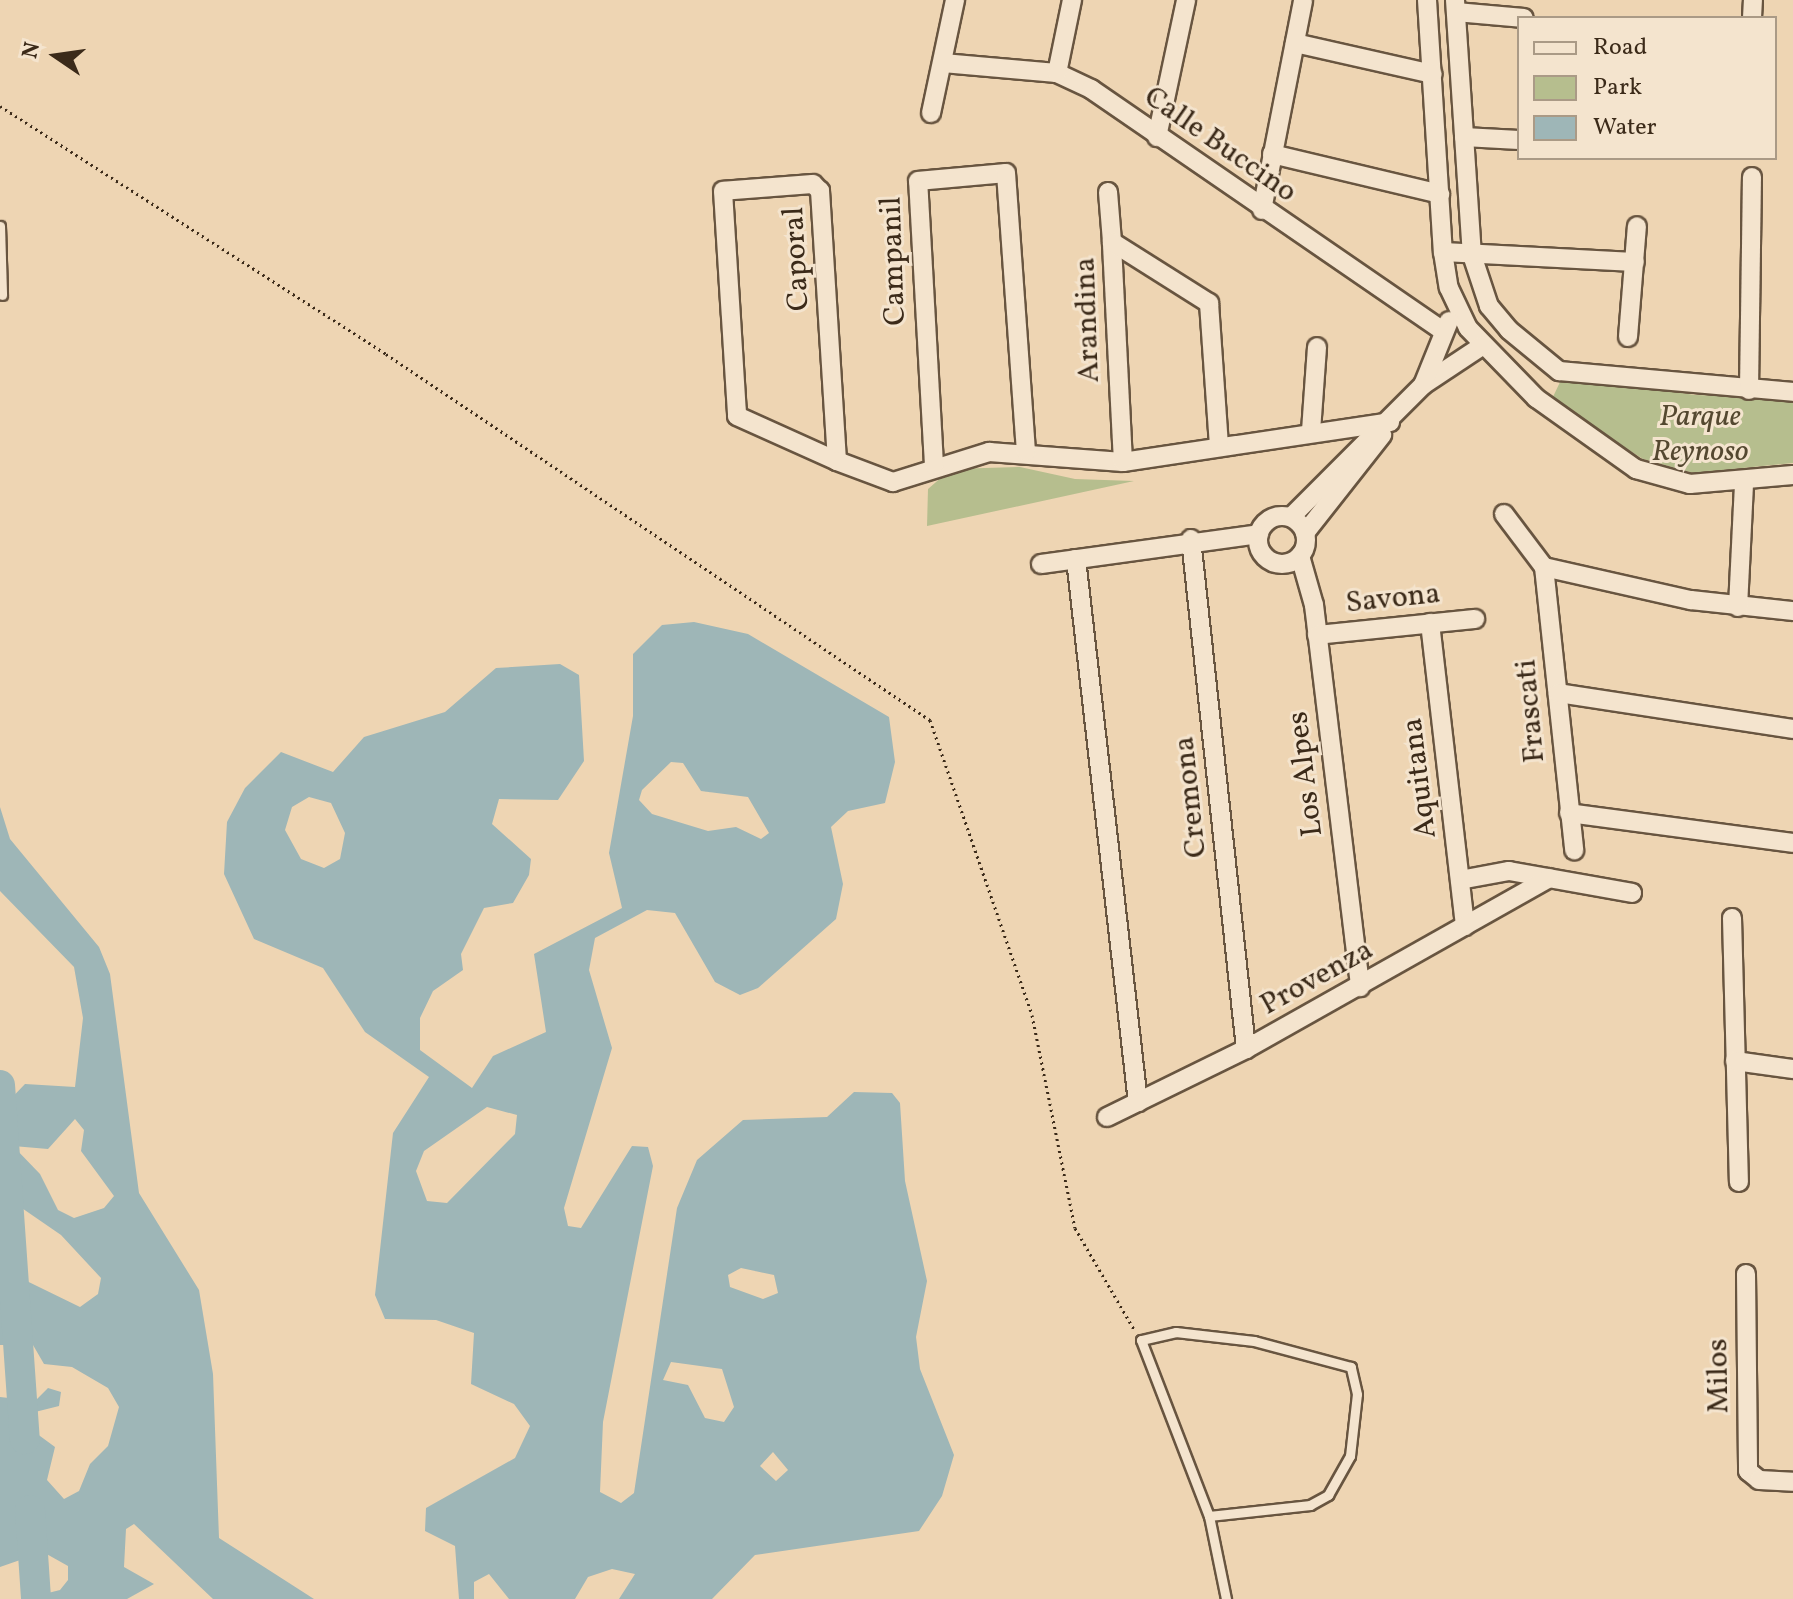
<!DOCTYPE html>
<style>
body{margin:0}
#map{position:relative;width:1793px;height:1599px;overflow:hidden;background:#eed5b3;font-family:Vollkorn,serif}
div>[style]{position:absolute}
.green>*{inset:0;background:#b6be8e}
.water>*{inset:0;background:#9eb6b7}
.river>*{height:30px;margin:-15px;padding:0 15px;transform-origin:15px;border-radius:15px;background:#9eb6b7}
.path>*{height:3px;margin-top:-1.5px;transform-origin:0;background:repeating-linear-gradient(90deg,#3b2a19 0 2px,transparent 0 6px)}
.roads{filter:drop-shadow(2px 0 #685540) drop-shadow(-2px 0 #685540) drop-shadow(0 2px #685540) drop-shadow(0 -2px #685540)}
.service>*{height:9px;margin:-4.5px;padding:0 4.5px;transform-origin:4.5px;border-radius:4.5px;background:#f4e4ce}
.minor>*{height:18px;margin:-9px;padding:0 9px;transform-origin:9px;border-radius:9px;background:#f4e4ce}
.minor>.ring{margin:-9px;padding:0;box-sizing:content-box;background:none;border:18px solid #f4e4ce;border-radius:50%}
span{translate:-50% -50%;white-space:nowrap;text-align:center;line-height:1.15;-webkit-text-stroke:6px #f4e4ce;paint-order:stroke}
.street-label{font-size:30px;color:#3b2a19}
.park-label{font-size:30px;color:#544830;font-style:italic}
.legend{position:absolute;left:1517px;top:16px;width:260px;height:144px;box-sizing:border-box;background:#f4e4ce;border:2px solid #aa9a86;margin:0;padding:10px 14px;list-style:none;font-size:24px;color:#3b2a19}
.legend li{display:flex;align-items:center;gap:16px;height:40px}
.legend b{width:40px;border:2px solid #aa9a86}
.north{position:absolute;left:16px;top:16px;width:80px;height:80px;-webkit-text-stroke:6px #f4e4ce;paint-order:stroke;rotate:283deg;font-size:22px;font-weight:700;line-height:32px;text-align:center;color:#3b2a19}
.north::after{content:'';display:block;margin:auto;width:28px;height:36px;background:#3b2a19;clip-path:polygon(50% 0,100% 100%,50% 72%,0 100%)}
</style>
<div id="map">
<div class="green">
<i style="clip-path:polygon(1575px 377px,1695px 395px,1793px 398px,1793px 463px,1693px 473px,1643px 459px,1551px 401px,1561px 380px)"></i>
<i style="clip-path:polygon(1020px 467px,1075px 479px,1134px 481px,927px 526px,928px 489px,951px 469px)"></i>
</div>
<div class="water">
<i style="clip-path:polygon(evenodd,694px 622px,748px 634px,889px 717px,895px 762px,885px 803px,848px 811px,831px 827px,843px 884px,836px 919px,758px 988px,740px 995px,715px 982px,675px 913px,647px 910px,595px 938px,589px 970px,612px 1048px,564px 1208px,568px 1226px,581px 1228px,632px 1146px,648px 1147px,653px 1166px,603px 1422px,600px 1492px,621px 1503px,634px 1493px,677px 1208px,697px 1160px,743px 1120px,827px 1117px,854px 1092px,892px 1093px,900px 1103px,905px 1181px,927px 1281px,916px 1337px,920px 1369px,954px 1455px,942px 1496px,919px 1531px,755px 1555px,712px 1599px,619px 1599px,635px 1574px,612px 1569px,588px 1577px,575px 1599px,509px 1599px,489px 1574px,474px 1582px,474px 1599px,459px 1599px,455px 1546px,425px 1531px,426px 1508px,515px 1458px,530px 1426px,514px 1404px,471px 1384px,474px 1333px,436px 1320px,385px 1319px,375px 1295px,393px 1133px,429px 1077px,365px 1032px,323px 968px,254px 939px,224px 874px,227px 822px,245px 788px,281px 752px,333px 772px,364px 737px,445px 712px,496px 668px,560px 664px,579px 675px,584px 761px,558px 800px,499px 799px,492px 824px,531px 859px,529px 875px,513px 903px,484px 908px,461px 954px,463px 970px,433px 991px,420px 1018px,420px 1050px,472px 1088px,493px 1056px,546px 1032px,534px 954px,622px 908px,609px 853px,633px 716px,633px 654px,662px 625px,694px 622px,671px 762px,683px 763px,701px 791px,748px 797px,769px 833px,761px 839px,736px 827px,708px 831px,652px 814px,639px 800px,642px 790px,671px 762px,694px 622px,309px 797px,331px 803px,345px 833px,340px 859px,324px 868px,301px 859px,285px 830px,292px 807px,309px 797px,694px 622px,487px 1107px,517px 1115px,515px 1134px,447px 1203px,427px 1201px,416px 1171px,424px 1151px,487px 1107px,694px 622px,741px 1268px,774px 1275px,778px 1293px,763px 1299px,730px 1287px,728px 1275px,741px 1268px,694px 622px,671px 1362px,722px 1369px,734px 1407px,724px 1422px,705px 1418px,688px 1385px,663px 1380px,671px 1362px,694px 622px,773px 1452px,788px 1470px,776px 1481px,760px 1466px,773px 1452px)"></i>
<i style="clip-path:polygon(evenodd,0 807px,10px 839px,99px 947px,110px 974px,139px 1193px,199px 1290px,213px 1374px,219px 1538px,314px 1599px,213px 1599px,134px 1524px,126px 1529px,124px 1567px,154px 1584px,127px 1599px,24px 1599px,60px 1590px,68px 1580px,68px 1566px,43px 1552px,0 1567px,0 1397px,35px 1401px,48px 1388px,61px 1392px,59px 1406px,35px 1412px,25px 1425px,55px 1447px,47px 1480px,64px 1499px,79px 1491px,90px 1464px,108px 1446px,119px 1407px,108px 1388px,72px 1367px,44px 1364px,33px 1345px,0 1345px,0 1268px,80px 1307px,98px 1294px,101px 1278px,61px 1235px,0 1193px,0 1110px,25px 1084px,75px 1087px,83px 1018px,74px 967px,0 891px,0 807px,75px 1119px,84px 1130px,81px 1151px,114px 1196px,104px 1208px,74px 1218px,58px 1210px,40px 1174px,13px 1146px,48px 1149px,75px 1119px)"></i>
</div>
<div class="river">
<i style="left:0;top:1085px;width:355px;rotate:86deg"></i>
<i style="left:30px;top:1510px;width:89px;rotate:86.1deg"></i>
</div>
<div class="path">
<i style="left:0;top:106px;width:459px;rotate:32.7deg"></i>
<i style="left:386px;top:354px;width:656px;rotate:33.93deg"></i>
<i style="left:930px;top:720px;width:312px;rotate:70.9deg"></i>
<i style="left:1032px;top:1015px;width:217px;rotate:78.6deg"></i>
<i style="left:1075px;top:1228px;width:119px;rotate:59.8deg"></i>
</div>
<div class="roads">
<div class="service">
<i style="left:0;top:226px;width:69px;rotate:88.3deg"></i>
<i style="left:1209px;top:1516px;width:102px;rotate:-6.2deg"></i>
<i style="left:1310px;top:1505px;width:21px;rotate:-29deg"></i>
<i style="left:1328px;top:1495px;width:45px;rotate:-60.6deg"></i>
<i style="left:1350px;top:1456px;width:62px;rotate:-83.6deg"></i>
<i style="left:1357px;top:1394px;width:28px;rotate:-103deg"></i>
<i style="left:1351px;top:1367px;width:100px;rotate:-165deg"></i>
<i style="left:1254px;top:1341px;width:79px;rotate:-173.4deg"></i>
<i style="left:1176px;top:1332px;width:36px;rotate:167deg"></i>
<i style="left:1141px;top:1340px;width:189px;rotate:68.9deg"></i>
<i style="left:1209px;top:1516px;width:85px;rotate:78.4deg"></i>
</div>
<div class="minor">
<i style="left:1427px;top:0;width:253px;rotate:86.4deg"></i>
<i style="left:1443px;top:252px;width:36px;rotate:81deg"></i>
<i style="left:1449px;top:288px;width:44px;rotate:64.6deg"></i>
<i style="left:1468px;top:328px;width:98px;rotate:45.8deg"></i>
<i style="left:1536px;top:398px;width:123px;rotate:35.4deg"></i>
<i style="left:1636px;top:469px;width:56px;rotate:15.5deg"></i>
<i style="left:1690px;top:484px;width:103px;rotate:-5deg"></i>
<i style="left:1455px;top:0;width:256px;rotate:86.2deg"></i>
<i style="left:1472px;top:255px;width:54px;rotate:71.6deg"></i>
<i style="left:1489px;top:306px;width:31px;rotate:50deg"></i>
<i style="left:1509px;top:330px;width:65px;rotate:39.4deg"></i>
<i style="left:1559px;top:371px;width:235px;rotate:5.1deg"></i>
<i style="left:1456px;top:12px;width:68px;rotate:5deg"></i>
<i style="left:1752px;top:18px;width:18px;rotate:-87deg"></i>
<i style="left:1295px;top:43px;width:141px;rotate:12.7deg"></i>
<i style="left:943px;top:63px;width:114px;rotate:5deg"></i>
<i style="left:1057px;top:73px;width:38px;rotate:25deg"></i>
<i style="left:1091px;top:89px;width:427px;rotate:34.5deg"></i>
<i style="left:1057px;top:73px;width:75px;rotate:-78.4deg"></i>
<i style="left:931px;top:113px;width:116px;rotate:-78deg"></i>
<i style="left:1157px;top:137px;width:140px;rotate:-78deg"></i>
<i style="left:1464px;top:137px;width:55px;rotate:3.1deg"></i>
<i style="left:1272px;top:154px;width:173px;rotate:13.4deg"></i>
<i style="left:1108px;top:192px;width:50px;rotate:85.4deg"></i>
<i style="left:1262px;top:210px;width:213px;rotate:-78.9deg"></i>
<i style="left:1443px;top:252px;width:192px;rotate:3deg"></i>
<i style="left:1628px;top:337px;width:111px;rotate:-85.4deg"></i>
<i style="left:1423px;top:385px;width:71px;rotate:-33.5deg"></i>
<i style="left:1749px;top:390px;width:213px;rotate:-89.2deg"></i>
<i style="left:1311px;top:431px;width:84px;rotate:-85.9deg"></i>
<i style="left:837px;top:461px;width:271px;rotate:-93.6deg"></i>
<i style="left:820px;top:191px;width:10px;rotate:-135deg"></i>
<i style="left:813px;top:184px;width:90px;rotate:175.6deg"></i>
<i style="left:723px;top:191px;width:225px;rotate:86.4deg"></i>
<i style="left:737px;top:416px;width:110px;rotate:24.2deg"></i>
<i style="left:837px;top:461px;width:60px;rotate:20.6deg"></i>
<i style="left:893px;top:482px;width:101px;rotate:-17.4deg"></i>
<i style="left:989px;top:452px;width:134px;rotate:4.3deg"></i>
<i style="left:1123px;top:462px;width:270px;rotate:-8.5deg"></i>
<i style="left:1123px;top:462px;width:220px;rotate:-92.9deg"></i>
<i style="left:1112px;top:242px;width:115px;rotate:32.2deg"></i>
<i style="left:1209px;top:303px;width:144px;rotate:86deg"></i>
<i style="left:934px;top:465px;width:284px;rotate:-93.2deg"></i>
<i style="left:918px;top:181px;width:88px;rotate:-5.2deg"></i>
<i style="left:1006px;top:173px;width:279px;rotate:85.9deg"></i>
<i style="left:1504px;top:514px;width:66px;rotate:53deg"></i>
<i style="left:1544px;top:567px;width:285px;rotate:83.9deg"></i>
<i class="ring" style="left:1258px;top:516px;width:30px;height:30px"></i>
<i style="left:1291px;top:517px;width:187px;rotate:-45deg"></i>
<i style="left:1423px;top:385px;width:69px;rotate:-67.9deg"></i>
<i style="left:1305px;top:533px;width:125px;rotate:-51.8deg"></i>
<i style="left:1191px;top:539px;width:513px;rotate:83.84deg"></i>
<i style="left:1300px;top:556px;width:51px;rotate:74.1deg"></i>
<i style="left:1314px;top:605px;width:385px;rotate:83.1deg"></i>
<i style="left:1076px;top:559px;width:547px;rotate:83.49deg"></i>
<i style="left:1041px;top:564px;width:220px;rotate:-7.8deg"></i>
<i style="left:1544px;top:567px;width:151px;rotate:12.7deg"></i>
<i style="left:1691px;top:600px;width:103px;rotate:6.2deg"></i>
<i style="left:1738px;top:607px;width:122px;rotate:-87.2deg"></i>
<i style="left:1430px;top:623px;width:305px;rotate:83.4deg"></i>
<i style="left:1317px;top:635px;width:159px;rotate:-5.8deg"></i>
<i style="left:1558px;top:693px;width:238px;rotate:8.7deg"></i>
<i style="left:1569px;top:813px;width:226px;rotate:7.6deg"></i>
<i style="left:1460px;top:880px;width:50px;rotate:-10.4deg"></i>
<i style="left:1509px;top:871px;width:125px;rotate:10.1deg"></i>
<i style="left:1732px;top:918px;width:264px;rotate:88.5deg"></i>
<i style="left:1735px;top:1061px;width:59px;rotate:7.9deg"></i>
<i style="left:1107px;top:1117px;width:155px;rotate:-26.1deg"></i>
<i style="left:1246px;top:1049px;width:348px;rotate:-29.4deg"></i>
<i style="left:1746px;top:1274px;width:197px;rotate:89.4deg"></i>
<i style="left:1748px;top:1471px;width:14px;rotate:39deg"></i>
<i style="left:1759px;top:1480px;width:34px;rotate:3deg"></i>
</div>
</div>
<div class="street-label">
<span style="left:1220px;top:145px;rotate:35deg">Calle Buccino</span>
<span style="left:797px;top:259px;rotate:-93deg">Caporal</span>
<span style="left:894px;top:261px;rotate:-92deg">Campanil</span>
<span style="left:1088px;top:320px;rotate:-92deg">Arandina</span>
<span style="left:1393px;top:599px;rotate:-6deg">Savona</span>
<span style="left:1531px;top:711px;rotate:-95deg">Frascati</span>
<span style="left:1306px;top:774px;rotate:-97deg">Los Alpes</span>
<span style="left:1420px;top:778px;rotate:-97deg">Aquitana</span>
<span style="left:1191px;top:797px;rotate:-96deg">Cremona</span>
<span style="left:1317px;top:978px;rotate:-29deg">Provenza</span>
<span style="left:1719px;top:1376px;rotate:-91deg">Milos</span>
</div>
<div class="park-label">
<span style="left:1700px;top:434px">Parque<br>Reynoso</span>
</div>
<ul class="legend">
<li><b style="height:10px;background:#f4e4ce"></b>Road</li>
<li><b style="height:22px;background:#b6be8e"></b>Park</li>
<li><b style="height:22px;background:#9eb6b7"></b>Water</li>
</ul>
<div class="north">N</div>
</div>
